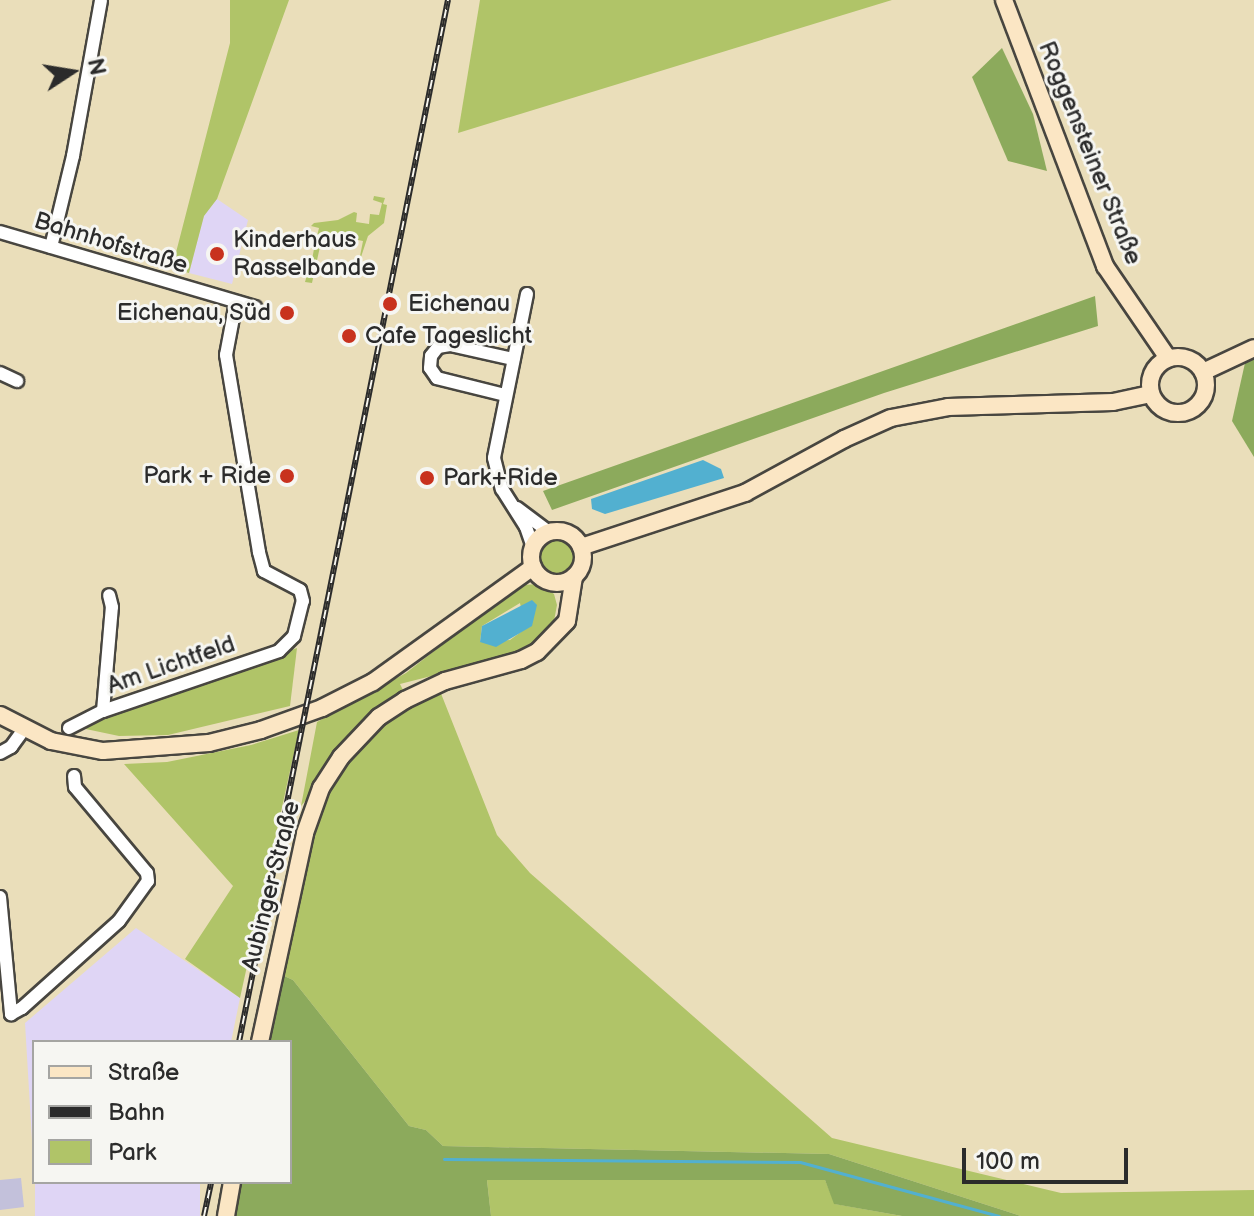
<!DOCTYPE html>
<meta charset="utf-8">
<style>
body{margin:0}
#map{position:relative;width:1254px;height:1216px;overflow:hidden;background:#eadeba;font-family:"Balsamiq Sans",sans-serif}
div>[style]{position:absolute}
.built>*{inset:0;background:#dfd5f5;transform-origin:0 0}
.industrial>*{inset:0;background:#c3c1db}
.green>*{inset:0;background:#b0c468}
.round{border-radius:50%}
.forest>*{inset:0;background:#8caa5c}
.water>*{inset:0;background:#52b0d0}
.stream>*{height:3px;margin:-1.5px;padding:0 1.5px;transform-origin:1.5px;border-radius:1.5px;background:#52b0d0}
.roads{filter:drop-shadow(2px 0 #484640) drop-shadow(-2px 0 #484640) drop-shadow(0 2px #484640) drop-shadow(0 -2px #484640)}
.street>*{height:12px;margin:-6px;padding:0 6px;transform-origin:6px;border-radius:6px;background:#fff}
.secondary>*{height:16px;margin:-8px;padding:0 8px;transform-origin:8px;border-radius:8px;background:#fbe6c4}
.secondary>.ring{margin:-8px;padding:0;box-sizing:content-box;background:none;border:16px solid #fbe6c4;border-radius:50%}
.rail>*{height:6px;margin-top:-3px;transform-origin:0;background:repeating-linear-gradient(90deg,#f6f6f2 0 9px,#2b2b2b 0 18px);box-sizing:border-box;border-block:2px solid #2b2b2b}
.dots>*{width:22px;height:22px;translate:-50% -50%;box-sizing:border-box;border:4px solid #f6f6f2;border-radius:50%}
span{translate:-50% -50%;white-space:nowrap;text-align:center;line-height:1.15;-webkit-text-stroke:6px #f6f6f2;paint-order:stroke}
.street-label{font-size:24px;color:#2b2b2b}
.poi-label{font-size:24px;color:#2b2b2b}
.left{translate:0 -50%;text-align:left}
.right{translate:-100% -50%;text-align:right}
.legend{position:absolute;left:32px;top:1040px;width:260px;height:144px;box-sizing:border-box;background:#f6f6f2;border:2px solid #a5a5a2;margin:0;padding:10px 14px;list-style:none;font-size:24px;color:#2b2b2b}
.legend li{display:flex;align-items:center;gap:16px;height:40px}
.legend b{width:40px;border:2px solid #a5a5a2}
.north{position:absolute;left:32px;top:32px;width:80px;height:80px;-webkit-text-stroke:6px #f6f6f2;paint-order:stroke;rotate:78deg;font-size:22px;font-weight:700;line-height:32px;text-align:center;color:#2b2b2b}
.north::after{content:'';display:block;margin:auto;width:28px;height:36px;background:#2b2b2b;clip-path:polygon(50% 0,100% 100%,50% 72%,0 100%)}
.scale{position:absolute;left:962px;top:1148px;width:166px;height:36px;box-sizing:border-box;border:4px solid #2b2b2b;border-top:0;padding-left:10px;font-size:24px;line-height:28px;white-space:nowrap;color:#2b2b2b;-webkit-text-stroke:6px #f6f6f2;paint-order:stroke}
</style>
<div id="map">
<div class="built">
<i style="clip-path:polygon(217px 199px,248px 220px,232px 284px,189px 273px,204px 215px)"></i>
<i style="clip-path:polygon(136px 928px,240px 998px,231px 1042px,34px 1042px,34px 1174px,25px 1023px)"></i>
<i style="left:35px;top:1182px;width:165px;height:34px"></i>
</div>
<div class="industrial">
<i style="clip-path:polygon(21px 1178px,24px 1207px,0 1210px,0 1180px)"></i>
</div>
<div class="green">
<i style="clip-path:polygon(230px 0,289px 0,217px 199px,204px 216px,189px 273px,172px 268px,230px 43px)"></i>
<i style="clip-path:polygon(480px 0,892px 0,458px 133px)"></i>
<i style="clip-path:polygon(374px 196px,385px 198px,383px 204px,387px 205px,384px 223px,368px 236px,358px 266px,363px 241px,323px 233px,312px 283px,305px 282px,307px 275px,301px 266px,311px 265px,314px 249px,306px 247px,307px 243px,315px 244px,319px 228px,311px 226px,314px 223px,338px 220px,354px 212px,357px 213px,356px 222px,369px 224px,370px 214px,379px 215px,382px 203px,373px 200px)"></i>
<i class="round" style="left:538px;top:538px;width:38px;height:38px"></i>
<i style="clip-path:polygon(evenodd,539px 584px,554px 594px,557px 605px,554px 621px,540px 641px,514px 655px,400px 684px,404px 692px,342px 743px,312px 793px,301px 806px,317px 722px,406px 673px,506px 595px,523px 585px,539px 584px,520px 603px,525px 629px,510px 640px,480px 642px,482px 626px,520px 603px)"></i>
<i style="clip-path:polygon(297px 648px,290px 706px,168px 735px,119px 736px,81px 728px,84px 723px)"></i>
<i style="clip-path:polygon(440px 691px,497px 835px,530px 873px,832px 1138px,1061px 1193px,1254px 1190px,1254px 1216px,1021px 1216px,829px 1154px,443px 1146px,426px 1130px,409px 1126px,293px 980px,282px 975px,318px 809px,336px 777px,346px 760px,386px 721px)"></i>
<i style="clip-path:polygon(299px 730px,240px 998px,185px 959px,233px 886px,124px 764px,167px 762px,251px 745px)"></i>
<i style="clip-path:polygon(487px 1180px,825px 1180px,835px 1204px,902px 1216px,491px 1216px)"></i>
</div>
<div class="forest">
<i style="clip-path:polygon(1002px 48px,1033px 114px,1047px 171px,1008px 161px,972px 77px)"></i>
<i style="clip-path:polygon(1095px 296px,1098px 326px,884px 393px,552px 510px,543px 491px)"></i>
<i style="clip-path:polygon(1254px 359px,1254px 457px,1232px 421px,1245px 363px)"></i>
<i style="clip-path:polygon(282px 975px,293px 980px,409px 1126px,426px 1130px,443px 1146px,829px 1154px,1021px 1216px,902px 1216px,834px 1204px,825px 1180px,487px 1180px,491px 1216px,233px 1216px,240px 1182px,290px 1182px,290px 1042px,268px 1042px)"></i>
</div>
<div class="water">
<i style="clip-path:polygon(703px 460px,721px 469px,724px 478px,605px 514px,592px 509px,591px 499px)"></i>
<i style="clip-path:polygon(532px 600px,537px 605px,532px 626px,496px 647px,480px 642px,482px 626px)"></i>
</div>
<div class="stream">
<i style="left:444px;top:1159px;width:356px;rotate:0.5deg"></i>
<i style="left:800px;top:1162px;width:206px;rotate:15.2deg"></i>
</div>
<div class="roads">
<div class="street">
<i style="left:0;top:232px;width:266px;rotate:16.4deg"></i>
<i style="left:51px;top:247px;width:94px;rotate:-76.4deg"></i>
<i style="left:73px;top:156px;width:158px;rotate:-79.8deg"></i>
<i style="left:527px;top:294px;width:167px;rotate:101.4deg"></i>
<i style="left:494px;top:458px;width:32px;rotate:76deg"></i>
<i style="left:502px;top:489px;width:45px;rotate:57.7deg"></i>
<i style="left:526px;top:527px;width:21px;rotate:71deg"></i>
<i style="left:0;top:373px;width:19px;rotate:25deg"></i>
<i style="left:505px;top:395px;width:70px;rotate:-166deg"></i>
<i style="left:437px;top:378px;width:12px;rotate:-125deg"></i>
<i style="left:430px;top:368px;width:12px;rotate:-85deg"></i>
<i style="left:431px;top:356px;width:11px;rotate:-52deg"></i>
<i style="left:438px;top:347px;width:12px;rotate:-9deg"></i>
<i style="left:450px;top:345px;width:65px;rotate:12.5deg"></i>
<i style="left:517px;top:508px;width:40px;rotate:37deg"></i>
<i style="left:103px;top:711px;width:104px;rotate:-85.1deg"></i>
<i style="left:112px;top:607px;width:12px;rotate:-104deg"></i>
<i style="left:69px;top:728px;width:38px;rotate:-27deg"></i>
<i style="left:103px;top:711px;width:186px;rotate:-18.8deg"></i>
<i style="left:279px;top:651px;width:21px;rotate:-45deg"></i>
<i style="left:294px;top:636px;width:36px;rotate:-76deg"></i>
<i style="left:303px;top:601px;width:11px;rotate:-105deg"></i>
<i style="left:300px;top:590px;width:41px;rotate:-152.2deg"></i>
<i style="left:264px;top:571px;width:20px;rotate:-105deg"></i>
<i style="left:259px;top:552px;width:200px;rotate:-99.5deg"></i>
<i style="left:226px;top:355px;width:54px;rotate:-79.3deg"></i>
<i style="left:0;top:753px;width:13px;rotate:-29deg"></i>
<i style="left:11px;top:747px;width:22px;rotate:-54deg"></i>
<i style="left:0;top:897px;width:118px;rotate:84.6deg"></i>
<i style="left:11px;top:1014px;width:13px;rotate:-29deg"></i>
<i style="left:22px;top:1008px;width:130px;rotate:-41.9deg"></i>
<i style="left:119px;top:921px;width:49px;rotate:-54.1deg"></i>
<i style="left:148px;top:881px;width:8px;rotate:-97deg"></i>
<i style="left:147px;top:873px;width:112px;rotate:-129.9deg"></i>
<i style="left:75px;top:787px;width:11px;rotate:-95deg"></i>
</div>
<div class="secondary">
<i style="left:1004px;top:0;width:285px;rotate:69.2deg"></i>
<i style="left:1105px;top:266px;width:112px;rotate:55.6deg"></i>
<i class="ring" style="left:1150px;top:357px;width:40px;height:40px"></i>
<i style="left:1203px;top:372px;width:56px;rotate:-25.2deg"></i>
<i class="ring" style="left:531px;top:531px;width:36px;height:36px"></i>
<i style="left:581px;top:547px;width:173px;rotate:-18.2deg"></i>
<i style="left:745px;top:493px;width:113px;rotate:-28.6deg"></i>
<i style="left:844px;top:439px;width:51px;rotate:-24.1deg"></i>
<i style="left:891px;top:418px;width:58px;rotate:-10.9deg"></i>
<i style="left:948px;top:407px;width:165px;rotate:-1.7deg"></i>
<i style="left:1113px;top:402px;width:39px;rotate:-12deg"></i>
<i style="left:0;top:715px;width:57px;rotate:27deg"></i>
<i style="left:51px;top:741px;width:53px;rotate:10.9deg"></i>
<i style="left:103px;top:751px;width:106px;rotate:-4.3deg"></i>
<i style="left:209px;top:743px;width:54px;rotate:-14deg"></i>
<i style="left:261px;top:730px;width:65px;rotate:-19.8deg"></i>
<i style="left:322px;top:708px;width:57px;rotate:-27deg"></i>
<i style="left:373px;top:682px;width:197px;rotate:-35.7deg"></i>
<i style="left:260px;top:1042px;width:214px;rotate:-77.8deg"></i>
<i style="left:305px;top:833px;width:48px;rotate:-70.4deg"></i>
<i style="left:321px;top:788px;width:37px;rotate:-57deg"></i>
<i style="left:341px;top:757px;width:55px;rotate:-46.5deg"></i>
<i style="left:379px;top:717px;width:31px;rotate:-33deg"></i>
<i style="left:405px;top:700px;width:44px;rotate:-25.4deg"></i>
<i style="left:445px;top:681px;width:79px;rotate:-15.4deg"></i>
<i style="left:521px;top:660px;width:18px;rotate:-27deg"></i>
<i style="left:537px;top:652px;width:43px;rotate:-45.9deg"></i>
<i style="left:567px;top:621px;width:45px;rotate:-81deg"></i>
<i style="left:226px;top:1216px;width:35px;rotate:-80deg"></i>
</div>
</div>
<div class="rail">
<i style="left:239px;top:1042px;width:1063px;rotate:-78.66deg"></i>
<i style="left:204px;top:1216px;width:35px;rotate:-78deg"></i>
</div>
<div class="dots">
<i style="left:217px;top:254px;background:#c8321e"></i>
<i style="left:390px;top:304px;background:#c8321e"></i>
<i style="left:287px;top:313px;background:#c8321e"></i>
<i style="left:349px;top:336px;background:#c8321e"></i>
<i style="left:287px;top:476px;background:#c8321e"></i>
<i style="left:427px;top:478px;background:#c8321e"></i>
</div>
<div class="street-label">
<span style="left:1090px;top:153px;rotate:68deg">Roggensteiner Straße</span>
<span style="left:111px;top:243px;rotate:17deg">Bahnhofstraße</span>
<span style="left:171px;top:665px;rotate:-19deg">Am Lichtfeld</span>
<span style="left:271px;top:886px;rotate:-76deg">Aubinger Straße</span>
</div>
<div class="poi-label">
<span class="left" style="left:233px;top:254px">Kinderhaus<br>Rasselbande</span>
<span class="left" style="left:408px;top:304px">Eichenau</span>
<span class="right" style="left:271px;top:313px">Eichenau, Süd</span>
<span class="left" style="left:365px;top:336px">Cafe Tageslicht</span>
<span class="right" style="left:271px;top:476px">Park + Ride</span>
<span class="left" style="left:443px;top:478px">Park+Ride</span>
</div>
<ul class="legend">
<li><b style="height:10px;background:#fbe6c4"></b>Straße</li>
<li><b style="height:10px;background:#2b2b2b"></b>Bahn</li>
<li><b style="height:22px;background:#b0c468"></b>Park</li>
</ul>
<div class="north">N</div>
<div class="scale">100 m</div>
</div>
